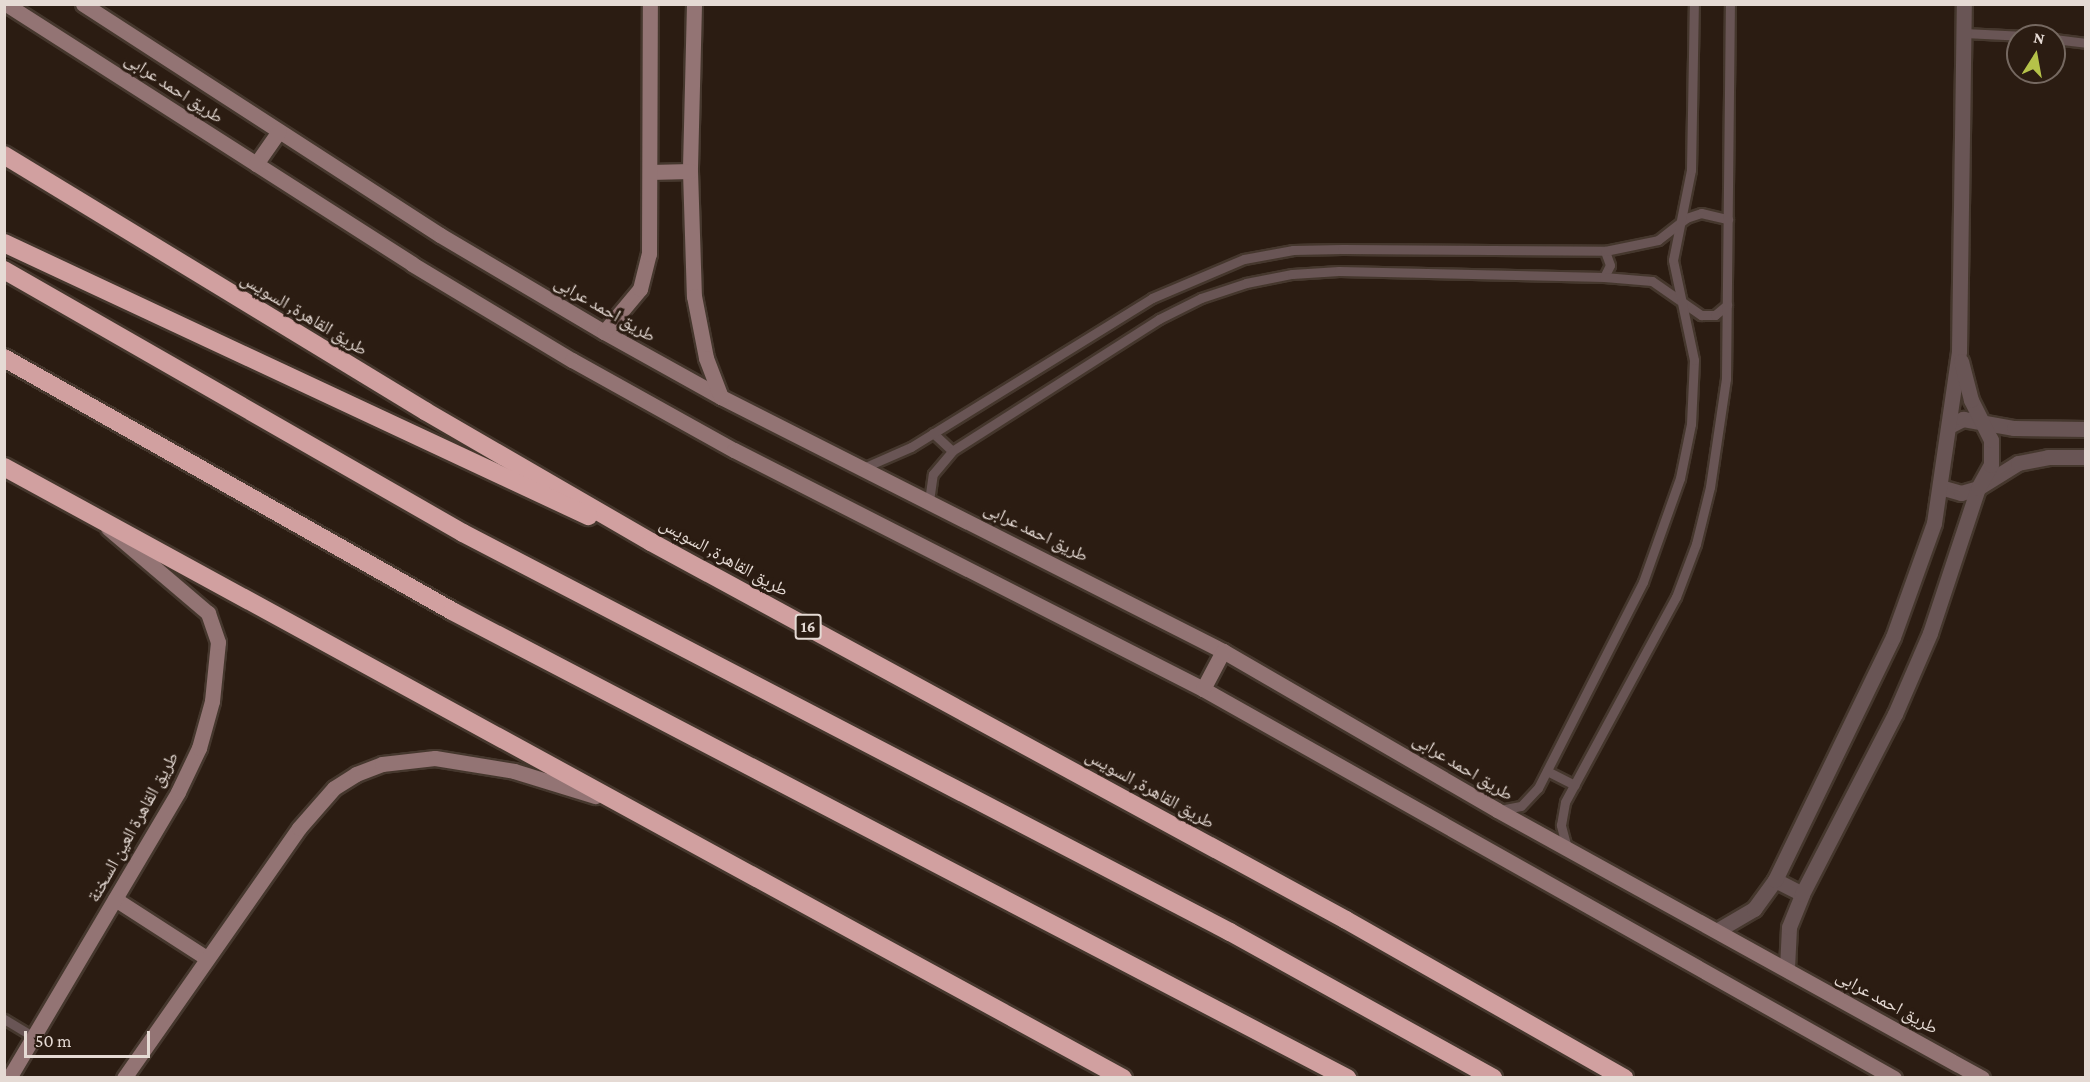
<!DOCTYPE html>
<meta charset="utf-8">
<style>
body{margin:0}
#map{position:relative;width:2090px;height:1082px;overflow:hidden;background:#2b1c12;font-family:"Crimson Pro","Noto Naskh Arabic",serif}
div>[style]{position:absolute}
.roads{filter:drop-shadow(2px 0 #45372d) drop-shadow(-2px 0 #45372d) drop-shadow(0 2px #45372d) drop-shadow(0 -2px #45372d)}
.lane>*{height:9px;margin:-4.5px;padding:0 4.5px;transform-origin:4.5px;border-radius:4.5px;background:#695555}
.street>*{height:15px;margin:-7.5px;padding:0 7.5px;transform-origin:7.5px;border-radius:7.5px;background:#695555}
.secondary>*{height:15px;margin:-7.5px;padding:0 7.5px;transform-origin:7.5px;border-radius:7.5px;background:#937474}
.highway>*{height:18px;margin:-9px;padding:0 9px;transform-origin:9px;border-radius:9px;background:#d1a0a0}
span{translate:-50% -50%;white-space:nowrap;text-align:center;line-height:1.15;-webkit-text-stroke:6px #2b1c12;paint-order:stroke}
.shield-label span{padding:2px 4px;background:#2b1c12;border:2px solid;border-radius:4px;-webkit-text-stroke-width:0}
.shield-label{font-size:16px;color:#e5dad4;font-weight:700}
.street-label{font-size:18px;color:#e5dad4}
.frame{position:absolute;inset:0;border:6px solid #e5dad4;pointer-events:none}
.north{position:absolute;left:2006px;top:24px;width:60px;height:60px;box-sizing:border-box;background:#2b1c12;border:2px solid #756860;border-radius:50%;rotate:11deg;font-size:16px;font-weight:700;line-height:24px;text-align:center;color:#e5dad4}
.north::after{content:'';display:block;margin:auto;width:21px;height:27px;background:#b5c249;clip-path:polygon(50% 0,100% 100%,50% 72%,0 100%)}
.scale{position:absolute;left:24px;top:1031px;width:126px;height:27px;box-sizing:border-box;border:3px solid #e5dad4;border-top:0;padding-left:8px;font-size:18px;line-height:21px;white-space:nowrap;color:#e5dad4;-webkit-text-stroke:4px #2b1c12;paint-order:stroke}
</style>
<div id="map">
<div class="roads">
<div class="lane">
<i style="left:1964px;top:33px;width:61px;rotate:2.8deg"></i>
<i style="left:2054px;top:39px;width:32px;rotate:7deg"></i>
<i style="left:1604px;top:277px;width:13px;rotate:-63deg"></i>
<i style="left:1610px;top:265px;width:15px;rotate:-110deg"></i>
<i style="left:933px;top:433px;width:26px;rotate:43deg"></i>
<i style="left:863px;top:468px;width:52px;rotate:-23.6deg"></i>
<i style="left:911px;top:447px;width:283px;rotate:-31.7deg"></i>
<i style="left:1152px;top:298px;width:100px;rotate:-23deg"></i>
<i style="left:1244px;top:259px;width:50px;rotate:-10.4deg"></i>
<i style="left:1293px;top:250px;width:49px;rotate:-1.2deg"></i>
<i style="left:1342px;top:249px;width:263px;rotate:0.4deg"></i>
<i style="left:1605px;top:251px;width:54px;rotate:-11.7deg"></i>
<i style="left:1658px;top:240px;width:36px;rotate:-38deg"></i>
<i style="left:1686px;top:218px;width:16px;rotate:-18deg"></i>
<i style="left:1701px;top:213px;width:28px;rotate:13deg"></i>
<i style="left:929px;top:501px;width:27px;rotate:-82deg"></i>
<i style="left:933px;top:474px;width:30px;rotate:-50deg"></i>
<i style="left:952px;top:451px;width:246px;rotate:-32.5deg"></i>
<i style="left:1159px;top:319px;width:47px;rotate:-26.6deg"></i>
<i style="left:1201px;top:298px;width:47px;rotate:-18.4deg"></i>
<i style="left:1246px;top:283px;width:47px;rotate:-11.1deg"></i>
<i style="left:1292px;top:274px;width:47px;rotate:-3.7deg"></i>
<i style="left:1339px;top:271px;width:265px;rotate:1.3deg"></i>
<i style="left:1604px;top:277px;width:48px;rotate:4.8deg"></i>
<i style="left:1652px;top:281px;width:60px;rotate:34.8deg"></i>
<i style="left:1701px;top:315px;width:14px"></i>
<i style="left:1715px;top:315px;width:16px;rotate:-40deg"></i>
<i style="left:1547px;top:771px;width:31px;rotate:27deg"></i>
<i style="left:1500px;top:810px;width:21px;rotate:-11deg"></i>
<i style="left:1521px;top:806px;width:25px;rotate:-47deg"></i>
<i style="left:1538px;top:788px;width:231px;rotate:-63deg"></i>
<i style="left:1643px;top:582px;width:110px;rotate:-70.4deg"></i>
<i style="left:1680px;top:478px;width:55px;rotate:-78.5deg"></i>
<i style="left:1691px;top:424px;width:64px;rotate:-87.3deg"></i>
<i style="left:1694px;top:360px;width:102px;rotate:-101.9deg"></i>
<i style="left:1673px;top:260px;width:92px;rotate:-78.7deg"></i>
<i style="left:1691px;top:170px;width:166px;rotate:-89deg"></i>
<i style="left:1567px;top:848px;width:24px;rotate:-105deg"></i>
<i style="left:1561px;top:825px;width:23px;rotate:-80deg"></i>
<i style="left:1565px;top:802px;width:233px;rotate:-61.6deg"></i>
<i style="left:1676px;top:597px;width:57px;rotate:-69.3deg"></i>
<i style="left:1696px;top:544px;width:59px;rotate:-76.2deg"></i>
<i style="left:1710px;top:487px;width:109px;rotate:-81.6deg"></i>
<i style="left:1726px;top:379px;width:375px;rotate:-89.4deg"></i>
<i style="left:4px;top:1019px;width:35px;rotate:31deg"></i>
</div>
<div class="street">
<i style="left:1949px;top:426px;width:16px;rotate:-27deg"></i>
<i style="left:1963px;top:419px;width:52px;rotate:10deg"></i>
<i style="left:2014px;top:428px;width:72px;rotate:0.8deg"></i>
<i style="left:1940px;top:487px;width:22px;rotate:16deg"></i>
<i style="left:1961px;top:493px;width:18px;rotate:-16deg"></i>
<i style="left:1978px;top:488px;width:47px;rotate:-32deg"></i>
<i style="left:2018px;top:463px;width:31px;rotate:-11deg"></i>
<i style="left:2048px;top:457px;width:38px"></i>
<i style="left:1775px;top:880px;width:30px;rotate:27deg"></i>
<i style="left:1718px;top:930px;width:42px;rotate:-30.3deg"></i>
<i style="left:1754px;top:909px;width:36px;rotate:-54deg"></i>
<i style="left:1775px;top:880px;width:270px;rotate:-64.1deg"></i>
<i style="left:1893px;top:637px;width:121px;rotate:-70.2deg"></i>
<i style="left:1934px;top:523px;width:174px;rotate:-81.7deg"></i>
<i style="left:1959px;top:351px;width:347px;rotate:-89.2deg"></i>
<i style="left:1787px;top:968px;width:41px;rotate:-87.2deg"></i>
<i style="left:1789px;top:927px;width:35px;rotate:-68deg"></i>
<i style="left:1802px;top:894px;width:203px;rotate:-62.7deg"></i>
<i style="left:1895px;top:714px;width:88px;rotate:-66.6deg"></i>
<i style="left:1930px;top:633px;width:153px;rotate:-71.7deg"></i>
<i style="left:1978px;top:488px;width:26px;rotate:-61deg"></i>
<i style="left:1991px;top:465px;width:25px;rotate:-90deg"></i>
<i style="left:1991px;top:440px;width:45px;rotate:-116.6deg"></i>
<i style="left:1971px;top:400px;width:40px;rotate:-104.4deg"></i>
</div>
<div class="secondary">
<i style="left:6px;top:4px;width:482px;rotate:32.6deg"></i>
<i style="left:412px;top:264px;width:187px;rotate:31deg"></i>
<i style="left:572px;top:360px;width:185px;rotate:29.1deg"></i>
<i style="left:734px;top:450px;width:526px;rotate:27deg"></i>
<i style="left:1203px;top:689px;width:793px;rotate:29.38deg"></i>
<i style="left:83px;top:4px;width:425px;rotate:32.9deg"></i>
<i style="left:440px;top:235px;width:191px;rotate:30.6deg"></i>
<i style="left:604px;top:332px;width:134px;rotate:29.1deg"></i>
<i style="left:721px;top:397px;width:563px;rotate:26.84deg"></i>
<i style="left:1223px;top:651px;width:317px;rotate:30.1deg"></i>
<i style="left:1497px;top:810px;width:554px;rotate:28.92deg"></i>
<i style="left:694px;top:4px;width:167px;rotate:91.4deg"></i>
<i style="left:690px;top:171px;width:125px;rotate:88.2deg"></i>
<i style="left:694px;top:296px;width:63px;rotate:79deg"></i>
<i style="left:706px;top:358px;width:42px;rotate:69deg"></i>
<i style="left:256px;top:164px;width:40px;rotate:-55.1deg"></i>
<i style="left:650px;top:172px;width:40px;rotate:-1.4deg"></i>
<i style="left:604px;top:332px;width:56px;rotate:-50.1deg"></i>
<i style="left:640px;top:289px;width:36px;rotate:-76deg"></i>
<i style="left:649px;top:254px;width:250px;rotate:-89.8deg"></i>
<i style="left:1203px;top:689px;width:43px;rotate:-62.2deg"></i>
<i style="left:115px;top:899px;width:107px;rotate:32.8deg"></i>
<i style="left:9px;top:1078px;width:332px;rotate:-59.4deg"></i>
<i style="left:178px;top:792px;width:49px;rotate:-64.5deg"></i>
<i style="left:199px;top:748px;width:49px;rotate:-74.5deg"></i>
<i style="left:212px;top:701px;width:59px;rotate:-84.2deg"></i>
<i style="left:218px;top:642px;width:31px;rotate:-109deg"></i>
<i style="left:208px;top:613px;width:131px;rotate:-139.6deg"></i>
<i style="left:124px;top:1078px;width:305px;rotate:-55deg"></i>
<i style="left:299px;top:828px;width:53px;rotate:-48.8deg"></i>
<i style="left:334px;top:788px;width:26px;rotate:-32deg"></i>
<i style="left:356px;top:774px;width:28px;rotate:-21deg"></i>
<i style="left:382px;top:764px;width:53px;rotate:-6.5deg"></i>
<i style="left:435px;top:758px;width:80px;rotate:9.3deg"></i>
<i style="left:514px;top:771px;width:85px;rotate:17.2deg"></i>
</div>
<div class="highway">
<i style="left:4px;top:155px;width:493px;rotate:31.3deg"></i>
<i style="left:425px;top:411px;width:261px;rotate:30.1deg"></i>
<i style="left:651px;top:542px;width:791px;rotate:28.54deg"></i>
<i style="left:1346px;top:920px;width:320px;rotate:29.6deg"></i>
<i style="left:4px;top:243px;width:645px;rotate:25.05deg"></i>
<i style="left:4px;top:270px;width:529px;rotate:29.81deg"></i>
<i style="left:463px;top:533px;width:865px;rotate:27.48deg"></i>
<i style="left:1230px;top:932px;width:301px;rotate:29deg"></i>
<i style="left:4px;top:358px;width:515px;rotate:29.45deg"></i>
<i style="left:452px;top:611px;width:1010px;rotate:27.55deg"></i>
<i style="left:4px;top:467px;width:1275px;rotate:28.64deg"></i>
</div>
</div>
<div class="shield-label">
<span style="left:808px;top:627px">16</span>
</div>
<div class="street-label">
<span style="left:174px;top:88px;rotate:33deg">طريق احمد عرابى</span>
<span style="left:605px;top:309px;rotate:30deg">طريق احمد عرابى</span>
<span style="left:304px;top:314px;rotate:31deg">طريق القاهرة, السويس</span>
<span style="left:1036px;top:532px;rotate:26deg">طريق احمد عرابى</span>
<span style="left:724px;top:557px;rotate:29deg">طريق القاهرة, السويس</span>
<span style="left:1463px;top:767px;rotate:31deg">طريق احمد عرابى</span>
<span style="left:1150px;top:789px;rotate:29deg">طريق القاهرة, السويس</span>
<span style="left:133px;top:827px;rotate:-61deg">طريق القاهرة العين السخنة</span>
<span style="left:1887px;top:1002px;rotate:29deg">طريق احمد عرابى</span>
</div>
<div class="frame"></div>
<div class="north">N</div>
<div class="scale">50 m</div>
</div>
